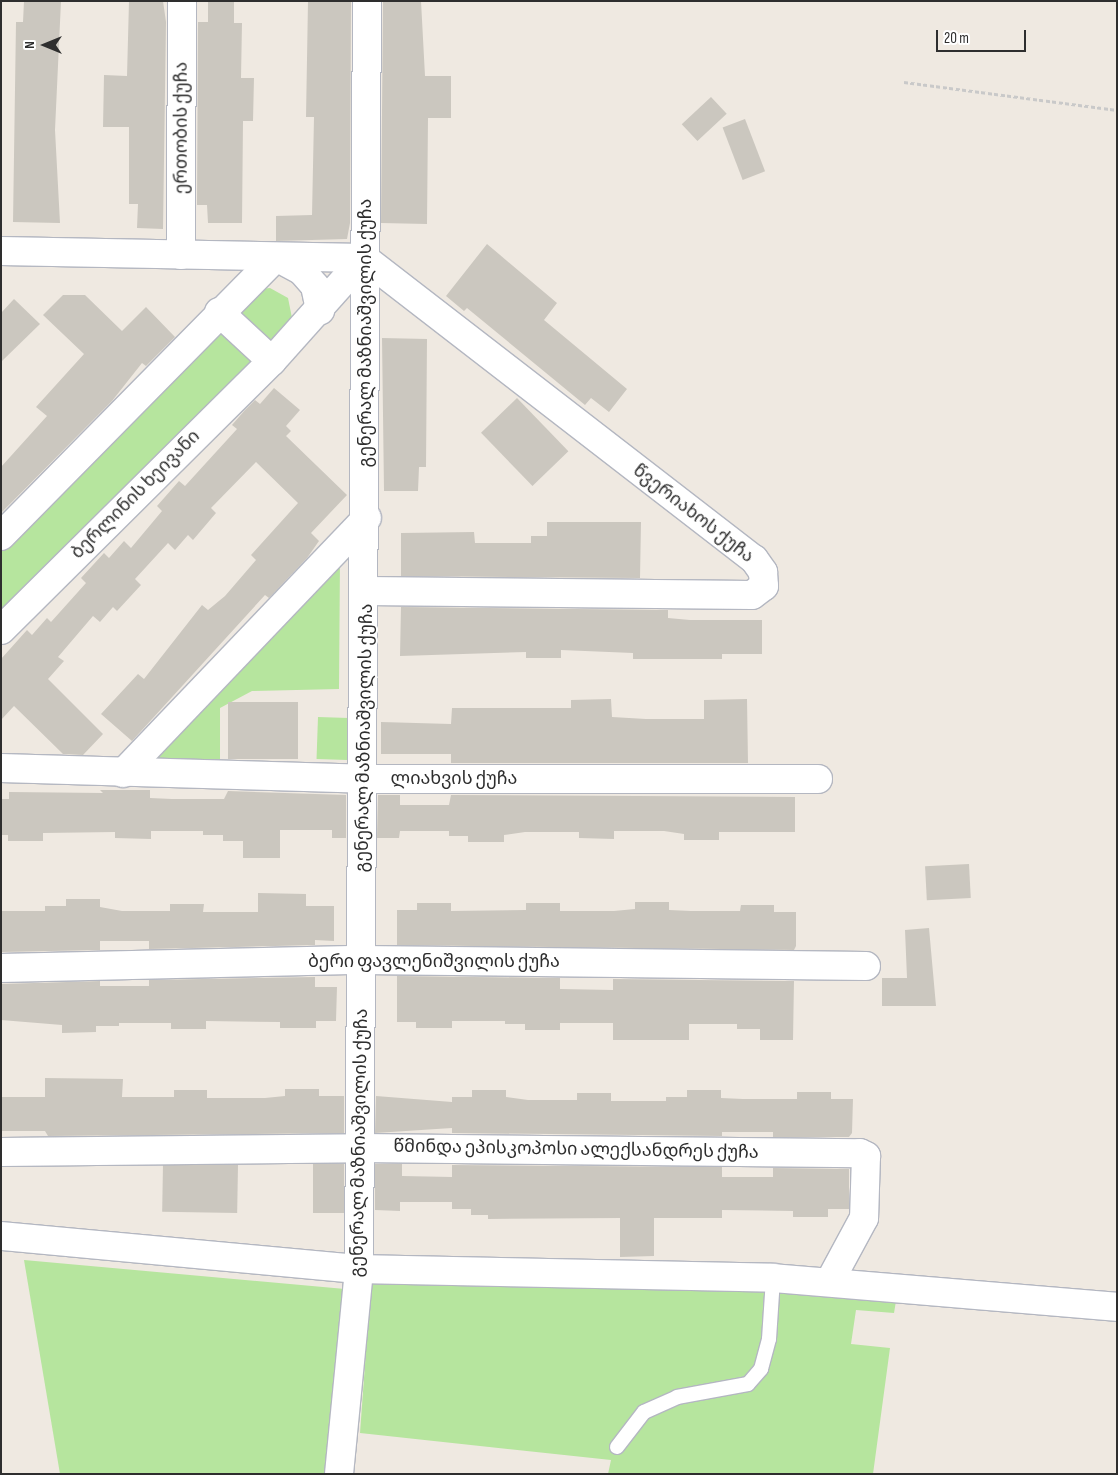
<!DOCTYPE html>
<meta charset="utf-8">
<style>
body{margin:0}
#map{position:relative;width:1118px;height:1475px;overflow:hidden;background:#efe9e1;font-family:"Sofia Sans Condensed","Noto Sans Georgian",sans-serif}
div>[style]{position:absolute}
.green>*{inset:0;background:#b6e59e;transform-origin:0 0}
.building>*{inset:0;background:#cbc7bf;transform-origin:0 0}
.path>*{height:3px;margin-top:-1.5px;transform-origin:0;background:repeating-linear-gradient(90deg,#c9c9c9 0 4px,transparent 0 6.5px)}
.roads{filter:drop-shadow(1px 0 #b4b7c1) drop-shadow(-1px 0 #b4b7c1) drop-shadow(0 1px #b4b7c1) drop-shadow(0 -1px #b4b7c1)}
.service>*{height:14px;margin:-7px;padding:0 7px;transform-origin:7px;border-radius:7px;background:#fff}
.minor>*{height:28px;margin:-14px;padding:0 14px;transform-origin:14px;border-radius:14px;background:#fff}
span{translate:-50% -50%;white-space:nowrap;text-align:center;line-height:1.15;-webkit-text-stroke:4px #fff;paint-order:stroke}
.street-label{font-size:18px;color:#2e2e2e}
.frame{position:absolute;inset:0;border:2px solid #2e2e2e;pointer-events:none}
.north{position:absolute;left:20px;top:20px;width:50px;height:50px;-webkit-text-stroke:4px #fff;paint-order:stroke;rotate:270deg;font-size:14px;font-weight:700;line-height:20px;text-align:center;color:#2e2e2e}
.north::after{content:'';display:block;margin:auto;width:18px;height:22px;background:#2e2e2e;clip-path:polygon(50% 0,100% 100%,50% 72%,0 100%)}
.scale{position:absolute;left:936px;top:30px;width:90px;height:22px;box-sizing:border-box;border:2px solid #2e2e2e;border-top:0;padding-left:6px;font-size:15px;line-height:18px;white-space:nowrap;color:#2e2e2e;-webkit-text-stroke:4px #fff;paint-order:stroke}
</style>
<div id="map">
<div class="green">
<i style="clip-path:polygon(270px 288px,288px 298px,292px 318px,269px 343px,238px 312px,260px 289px)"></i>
<i style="clip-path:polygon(222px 327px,256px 360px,1px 621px,1px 550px)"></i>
<i style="clip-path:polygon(340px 558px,339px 689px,252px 691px,220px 708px,220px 766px,144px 768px)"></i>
<i style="left:318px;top:717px;width:31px;height:42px;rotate:2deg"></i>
<i style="clip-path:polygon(24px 1260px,345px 1289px,332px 1474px,60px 1474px)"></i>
<i style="clip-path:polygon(371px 1282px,721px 1287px,896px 1301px,894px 1313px,856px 1310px,851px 1344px,890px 1348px,873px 1474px,608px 1474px,611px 1460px,360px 1433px)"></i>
</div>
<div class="building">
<i style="clip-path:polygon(24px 1px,61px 1px,55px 130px,60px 223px,13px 222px,16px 22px,23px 22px)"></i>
<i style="clip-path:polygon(129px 1px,163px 1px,166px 22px,163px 229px,137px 228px,138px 204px,129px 204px,129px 127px,103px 127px,104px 75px,127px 76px)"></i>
<i style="clip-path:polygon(208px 1px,234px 1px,234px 23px,242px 23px,241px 78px,254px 78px,253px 121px,243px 121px,242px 223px,208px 223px,207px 205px,197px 205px,198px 22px,208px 22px)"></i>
<i style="clip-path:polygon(308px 1px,351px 1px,350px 223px,347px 239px,276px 241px,276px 216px,312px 215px,314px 117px,306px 117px)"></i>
<i style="clip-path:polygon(383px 1px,421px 1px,425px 76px,451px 76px,451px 118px,428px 118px,427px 224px,381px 223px)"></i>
<i style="left:711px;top:97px;width:23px;height:40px;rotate:47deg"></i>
<i style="left:745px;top:119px;width:56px;height:24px;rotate:69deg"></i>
<i style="clip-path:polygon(487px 244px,557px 303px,544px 320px,627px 389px,609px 412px,591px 398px,585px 405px,467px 308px,464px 311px,446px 296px)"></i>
<i style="clip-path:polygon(63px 295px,85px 295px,122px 331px,146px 307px,175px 337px,146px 366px,142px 363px,112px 401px,1px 513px,1px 467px,47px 416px,36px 407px,84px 354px,43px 315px)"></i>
<i style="clip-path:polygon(14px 299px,40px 324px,1px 362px,1px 313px)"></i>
<i style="clip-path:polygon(382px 338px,427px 339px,426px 467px,419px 467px,418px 491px,384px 491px)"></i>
<i style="clip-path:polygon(274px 388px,300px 410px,286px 426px,291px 431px,286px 436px,347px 495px,311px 533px,319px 541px,307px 558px,269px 598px,265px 595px,132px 741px,101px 714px,138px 674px,144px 679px,202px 605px,208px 610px,225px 596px,256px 560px,251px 555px,298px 503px,256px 462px,211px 508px,216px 513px,193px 540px,188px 535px,175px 550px,168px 543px,135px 579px,141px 585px,117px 611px,113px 607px,100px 622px,93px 616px,58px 657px,64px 661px,48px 679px,103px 734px,83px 755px,63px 754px,14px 706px,1px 720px,1px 659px,27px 630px,32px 635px,47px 618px,51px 622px,86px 583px,81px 578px,104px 553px,109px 558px,124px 541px,131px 548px,162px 511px,157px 506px,179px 481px,185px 486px,237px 429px,232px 425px,245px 410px,255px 400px,260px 404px)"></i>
<i style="left:517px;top:398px;width:74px;height:50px;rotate:46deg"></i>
<i style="clip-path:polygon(547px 522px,641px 522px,640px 578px,401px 576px,401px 533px,474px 532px,475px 543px,531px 543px,531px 536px,547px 536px)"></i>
<i style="clip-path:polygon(401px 607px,668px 610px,668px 618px,690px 620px,762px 620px,762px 654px,722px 654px,722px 659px,633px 659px,633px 653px,561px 650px,561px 658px,526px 658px,526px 652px,400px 656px)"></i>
<i style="clip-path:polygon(611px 699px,612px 717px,646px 719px,704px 719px,704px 700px,747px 699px,748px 763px,451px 763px,451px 754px,381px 754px,381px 722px,451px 724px,452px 708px,571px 708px,571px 700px)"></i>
<i style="left:228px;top:702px;width:70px;height:57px"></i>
<i style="clip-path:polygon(100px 790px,150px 790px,150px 798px,172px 799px,224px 799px,228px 791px,346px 795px,346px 838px,332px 838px,332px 830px,280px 830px,280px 858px,243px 858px,243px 841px,223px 841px,223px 835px,203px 835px,203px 831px,151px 831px,151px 839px,115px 838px,115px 832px,43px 833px,43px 841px,8px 841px,8px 835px,1px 835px,1px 799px,9px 799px,9px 792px,103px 793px)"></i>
<i style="clip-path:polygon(378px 795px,400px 795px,400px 805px,449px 805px,451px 795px,795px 797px,795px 832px,719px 832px,719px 840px,684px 840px,684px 834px,664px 831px,614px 831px,614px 839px,579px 838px,579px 832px,525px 832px,504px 835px,504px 842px,468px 842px,468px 836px,449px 836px,449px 831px,400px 831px,399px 838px,377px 838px)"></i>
<i style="left:969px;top:864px;width:34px;height:44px;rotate:87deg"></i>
<i style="clip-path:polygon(258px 893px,306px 894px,306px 906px,334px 906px,334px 941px,315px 940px,315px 945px,149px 949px,149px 941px,100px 941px,100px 950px,1px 952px,1px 911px,45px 911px,45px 906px,66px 906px,66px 899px,100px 899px,100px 907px,122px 911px,170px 911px,170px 904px,204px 904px,203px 912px,258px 912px)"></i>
<i style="clip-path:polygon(635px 902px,669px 902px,669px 910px,691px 911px,740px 911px,741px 905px,774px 905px,774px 912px,796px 912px,796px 946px,794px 950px,397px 945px,397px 910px,417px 910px,417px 903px,451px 903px,451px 911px,526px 910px,526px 903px,560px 903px,560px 911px,614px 911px,635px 909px)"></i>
<i style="clip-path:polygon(929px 928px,936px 1006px,882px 1006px,882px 978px,907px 978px,905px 930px)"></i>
<i style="clip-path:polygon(397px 976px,560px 978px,560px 989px,613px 990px,613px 979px,794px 981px,793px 1040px,760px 1040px,760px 1029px,737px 1029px,737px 1024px,689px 1024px,689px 1040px,613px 1040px,613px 1023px,560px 1023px,560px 1030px,525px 1030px,525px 1024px,505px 1024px,505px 1021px,452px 1021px,452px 1028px,416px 1028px,416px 1022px,397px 1022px)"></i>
<i style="clip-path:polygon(315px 977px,315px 987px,337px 987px,336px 1021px,316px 1021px,316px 1028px,280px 1028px,280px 1022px,206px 1021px,206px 1029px,171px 1029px,171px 1023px,119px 1023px,119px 1026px,96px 1026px,96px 1032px,62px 1033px,62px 1025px,1px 1020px,1px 984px,100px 981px,100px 986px,149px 986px,149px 980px)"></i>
<i style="clip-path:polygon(45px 1078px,123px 1079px,122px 1097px,174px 1097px,174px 1090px,207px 1090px,207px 1098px,265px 1098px,285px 1096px,285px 1089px,319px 1089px,319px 1096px,344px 1096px,344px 1133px,48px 1136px,45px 1131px,1px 1131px,1px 1097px,45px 1097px)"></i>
<i style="clip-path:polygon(472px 1090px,506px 1090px,506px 1097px,528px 1100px,577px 1100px,577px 1093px,611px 1093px,611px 1101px,666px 1101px,666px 1097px,687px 1097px,687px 1090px,721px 1090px,721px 1098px,743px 1099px,797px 1099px,797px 1092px,831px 1092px,831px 1099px,853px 1099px,852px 1133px,849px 1137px,773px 1137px,773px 1132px,722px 1132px,722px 1136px,452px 1133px,452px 1128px,375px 1133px,376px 1096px,452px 1102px,452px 1097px,472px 1097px)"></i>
<i style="left:313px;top:1164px;width:31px;height:49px"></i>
<i style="clip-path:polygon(375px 1164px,402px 1164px,402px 1176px,452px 1177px,452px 1165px,722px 1167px,722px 1177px,773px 1177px,773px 1168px,849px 1169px,849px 1209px,828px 1209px,828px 1217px,793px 1217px,793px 1211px,722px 1210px,722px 1218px,654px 1218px,654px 1256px,620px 1257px,620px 1218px,488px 1219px,488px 1215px,471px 1215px,471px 1209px,452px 1209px,452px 1202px,400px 1202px,400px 1211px,375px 1210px)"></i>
<i style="left:238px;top:1165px;width:48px;height:75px;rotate:91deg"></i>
</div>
<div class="path">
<i style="left:904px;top:82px;width:215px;rotate:7.5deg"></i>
</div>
<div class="roads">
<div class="service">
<i style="left:617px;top:1447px;width:44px;rotate:-52.4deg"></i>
<i style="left:644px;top:1412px;width:36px;rotate:-24deg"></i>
<i style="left:677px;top:1397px;width:72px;rotate:-10.4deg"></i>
<i style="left:748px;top:1384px;width:20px;rotate:-49deg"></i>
<i style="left:761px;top:1369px;width:31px;rotate:-75deg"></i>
<i style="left:769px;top:1339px;width:61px;rotate:-86.2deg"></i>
</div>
<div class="minor">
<i style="left:1px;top:251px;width:363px;rotate:1.1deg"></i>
<i style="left:181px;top:255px;width:254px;rotate:-89.8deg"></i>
<i style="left:276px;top:257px;width:30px;rotate:28deg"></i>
<i style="left:302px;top:271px;width:20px;rotate:49deg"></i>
<i style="left:315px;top:286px;width:25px;rotate:78deg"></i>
<i style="left:364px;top:258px;width:493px;rotate:37.7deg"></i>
<i style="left:754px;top:559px;width:16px;rotate:55deg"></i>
<i style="left:763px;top:572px;width:14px;rotate:86deg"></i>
<i style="left:764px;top:586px;width:15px;rotate:143deg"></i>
<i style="left:752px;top:595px;width:386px;rotate:-179.4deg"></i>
<i style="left:219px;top:312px;width:72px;rotate:42.8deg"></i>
<i style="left:1px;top:536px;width:392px;rotate:-45.4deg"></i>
<i style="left:1px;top:630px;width:382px;rotate:-44.8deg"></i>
<i style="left:272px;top:361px;width:138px;rotate:-48.2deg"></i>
<i style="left:1px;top:768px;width:363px;rotate:1.7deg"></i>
<i style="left:364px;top:779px;width:454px"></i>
<i style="left:123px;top:773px;width:353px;rotate:-46.3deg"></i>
<i style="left:1px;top:968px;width:361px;rotate:-1.3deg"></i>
<i style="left:362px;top:960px;width:504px;rotate:0.68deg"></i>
<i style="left:1px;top:1152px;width:360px;rotate:-0.6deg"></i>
<i style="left:361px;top:1148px;width:499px;rotate:0.6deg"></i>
<i style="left:860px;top:1153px;width:7px;rotate:27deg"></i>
<i style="left:866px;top:1156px;width:62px;rotate:91.8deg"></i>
<i style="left:864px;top:1218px;width:72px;rotate:118.4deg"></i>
<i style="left:1px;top:1236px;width:360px;rotate:5.3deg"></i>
<i style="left:359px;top:1269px;width:414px;rotate:1.2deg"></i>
<i style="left:773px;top:1278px;width:345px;rotate:4.8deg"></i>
<i style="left:339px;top:1474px;width:206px;rotate:-84.4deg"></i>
<i style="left:359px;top:1269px;width:1268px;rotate:-89.64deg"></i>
</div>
</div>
<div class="street-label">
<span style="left:182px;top:128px;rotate:-90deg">ერთობის ქუჩა</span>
<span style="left:366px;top:333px;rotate:-90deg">გენერალ მაზნიაშვილის ქუჩა</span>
<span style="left:136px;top:495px;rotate:-45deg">ბერლინის ხეივანი</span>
<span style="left:693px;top:514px;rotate:38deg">წვერიახოს ქუჩა</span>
<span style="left:365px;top:738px;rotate:-89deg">გენერალ მაზნიაშვილის ქუჩა</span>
<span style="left:454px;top:779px">ლიახვის ქუჩა</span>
<span style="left:434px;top:962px">ბერი ფავლენიშვილის ქუჩა</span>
<span style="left:360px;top:1143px;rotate:-89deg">გენერალ მაზნიაშვილის ქუჩა</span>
<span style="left:576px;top:1150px;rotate:1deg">წმინდა ეპისკოპოსი ალექსანდრეს ქუჩა</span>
</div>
<div class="frame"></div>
<div class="north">N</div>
<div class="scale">20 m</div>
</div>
